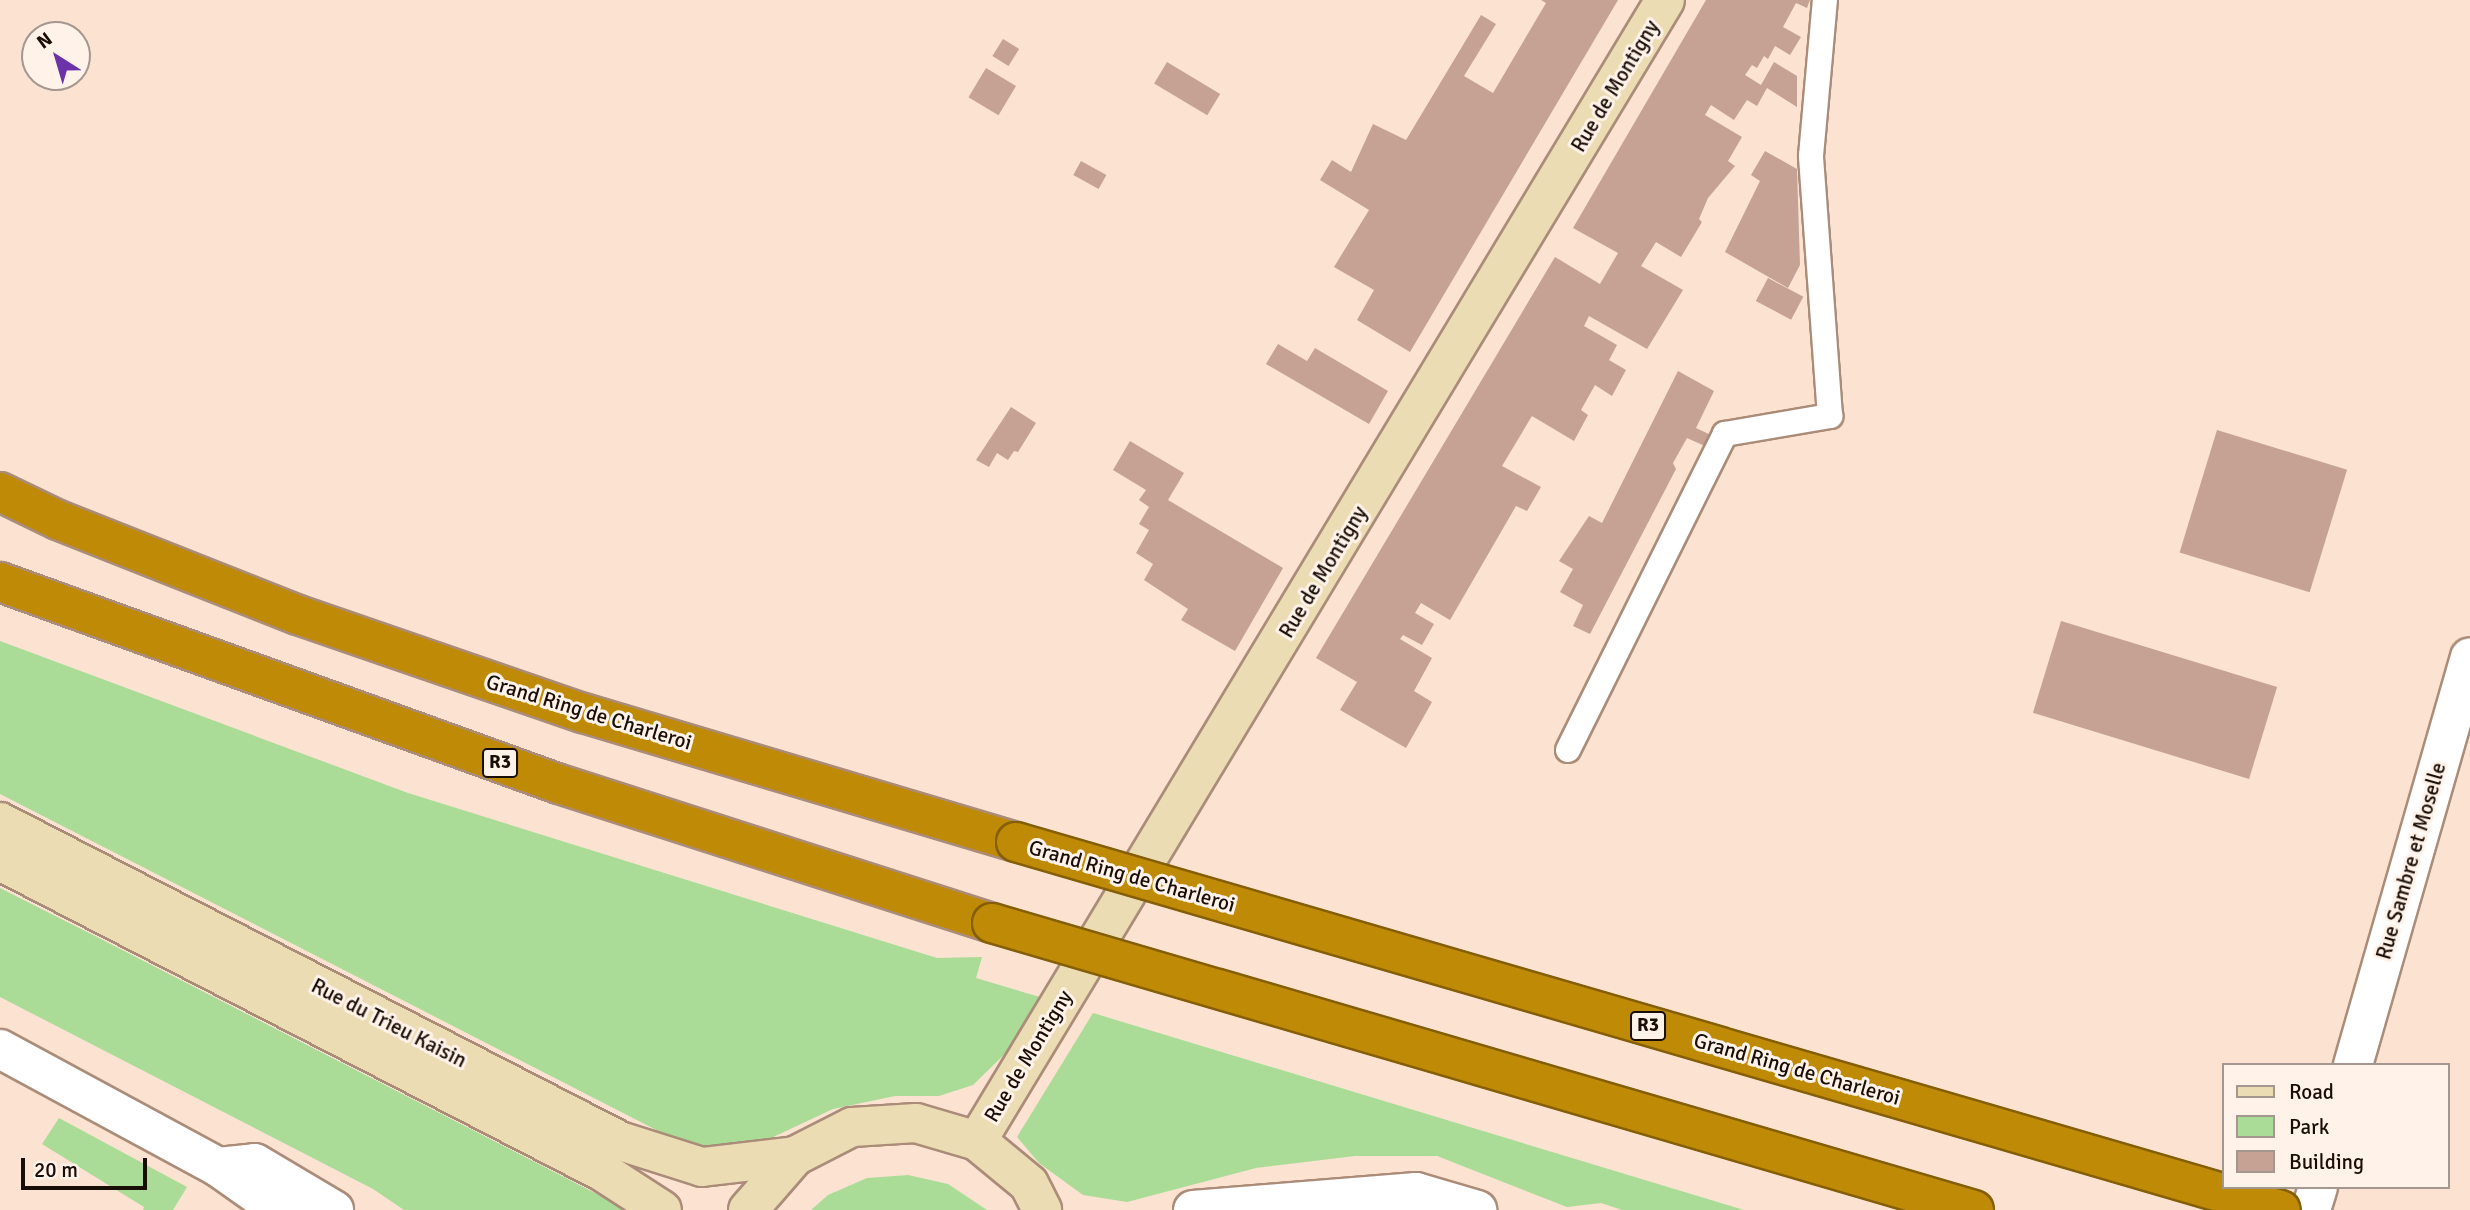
<!DOCTYPE html>
<style>
body{margin:0}
#map{position:relative;width:2470px;height:1210px;overflow:hidden;background:#fbe2d1;font-family:Signika,sans-serif}
div>[style]{position:absolute}
.green>*{inset:0;background:#aadc97}
.building>*{inset:0;background:#c5a294;transform-origin:0 0}
.roads{filter:drop-shadow(2px 0 #aa8c79) drop-shadow(-2px 0 #aa8c79) drop-shadow(0 2px #aa8c79) drop-shadow(0 -2px #aa8c79)}
.service>*{height:24px;margin:-12px;padding:0 12px;transform-origin:12px;border-radius:12px;background:#fff}
.minor>*{height:38px;margin:-19px;padding:0 19px;transform-origin:19px;border-radius:19px;background:#fff}
.secondary>*{height:38px;margin:-19px;padding:0 19px;transform-origin:19px;border-radius:19px;background:#ecdcb4}
.motorway>*{height:38px;margin:-19px;padding:0 19px;transform-origin:19px;border-radius:19px;background:#bf8a05}
.bridges{filter:drop-shadow(2px 0 #855f06) drop-shadow(-2px 0 #855f06) drop-shadow(0 2px #855f06) drop-shadow(0 -2px #855f06)}
.motorway-bridge>*{height:38px;margin:-19px;padding:0 19px;transform-origin:19px;border-radius:19px;background:#bf8a05}
span{translate:-50% -50%;white-space:nowrap;text-align:center;line-height:1.15;-webkit-text-stroke:6px #fff2e9;paint-order:stroke}
.shield-label span{padding:2px 5px;background:#fff2e9;border:2px solid;border-radius:5px;-webkit-text-stroke-width:0}
.shield-label{font-size:19px;color:#190e07;font-weight:700}
.street-label{font-size:21px;color:#190e07}
.legend{position:absolute;left:2222px;top:1063px;width:228px;height:126px;box-sizing:border-box;background:#fff2e9;border:2px solid #a3978f;margin:0;padding:9px 12px;list-style:none;font-size:21px;color:#190e07}
.legend li{display:flex;align-items:center;gap:14px;height:35px}
.legend b{width:35px;border:2px solid #a3978f}
.north{position:absolute;left:21px;top:21px;width:70px;height:70px;box-sizing:border-box;background:#fff2e9;border:2px solid #a3978f;border-radius:50%;rotate:323deg;font-size:19px;font-weight:700;line-height:28px;text-align:center;color:#190e07}
.north::after{content:'';display:block;margin:auto;width:24px;height:32px;background:#6c32a8;clip-path:polygon(50% 0,100% 100%,50% 72%,0 100%)}
.scale{position:absolute;left:21px;top:1158px;width:126px;height:32px;box-sizing:border-box;border:4px solid #190e07;border-top:0;padding-left:9px;font-size:21px;line-height:24px;white-space:nowrap;color:#190e07;-webkit-text-stroke:5px #fff2e9;paint-order:stroke}
</style>
<div id="map">
<div class="green">
<i style="clip-path:polygon(0 641px,408px 793px,937px 958px,982px 957px,976px 978px,1040px 997px,1015px 1044px,973px 1085px,939px 1096px,895px 1096px,833px 1109px,758px 1144px,707px 1156px,0 794px)"></i>
<i style="clip-path:polygon(0 888px,95px 936px,628px 1210px,404px 1210px,373px 1189px,0 997px)"></i>
<i style="clip-path:polygon(1093px 1013px,1744px 1210px,1622px 1210px,1601px 1203px,1567px 1207px,1437px 1156px,1355px 1156px,1256px 1168px,1127px 1202px,1083px 1195px,1039px 1163px,1017px 1137px)"></i>
<i style="clip-path:polygon(59px 1118px,187px 1187px,173px 1210px,143px 1210px,144px 1207px,42px 1144px)"></i>
<i style="clip-path:polygon(908px 1175px,948px 1184px,987px 1210px,811px 1210px,828px 1195px,867px 1178px)"></i>
</div>
<div class="building">
<i style="clip-path:polygon(1541px 0,1618px 0,1410px 352px,1357px 320px,1374px 290px,1334px 267px,1369px 210px,1320px 180px,1332px 160px,1351px 172px,1373px 124px,1406px 140px,1481px 15px,1496px 24px,1464px 76px,1493px 93px,1546px 3px)"></i>
<i style="clip-path:polygon(1706px 0,1810px 0,1807px 8px,1796px 3px,1783px 27px,1801px 37px,1790px 55px,1775px 46px,1768px 59px,1764px 56px,1757px 68px,1752px 65px,1745px 75px,1761px 85px,1774px 62px,1797px 76px,1797px 107px,1767px 88px,1757px 106px,1747px 100px,1734px 120px,1711px 105px,1705px 115px,1742px 137px,1728px 161px,1735px 166px,1708px 198px,1699px 219px,1702px 222px,1681px 257px,1656px 242px,1641px 266px,1683px 290px,1647px 349px,1589px 316px,1584px 326px,1617px 345px,1609px 360px,1626px 370px,1612px 396px,1595px 385px,1581px 410px,1588px 415px,1574px 441px,1532px 416px,1502px 466px,1541px 487px,1527px 511px,1516px 506px,1450px 620px,1421px 603px,1415px 613px,1434px 624px,1422px 645px,1403px 635px,1400px 639px,1432px 658px,1414px 691px,1432px 702px,1406px 748px,1340px 710px,1357px 682px,1316px 658px,1555px 257px,1600px 284px,1618px 253px,1573px 228px)"></i>
<i style="left:1003px;top:39px;width:19px;height:20px;rotate:32deg"></i>
<i style="left:1167px;top:62px;width:62px;height:25px;rotate:31deg"></i>
<i style="left:986px;top:68px;width:35px;height:34px;rotate:31deg"></i>
<i style="clip-path:polygon(1765px 151px,1797px 169px,1800px 265px,1788px 288px,1725px 252px,1760px 181px,1751px 175px)"></i>
<i style="left:1081px;top:161px;width:29px;height:16px;rotate:29deg"></i>
<i style="left:1768px;top:278px;width:40px;height:26px;rotate:28deg"></i>
<i style="clip-path:polygon(1278px 344px,1307px 361px,1315px 348px,1388px 391px,1369px 424px,1266px 364px)"></i>
<i style="clip-path:polygon(1678px 371px,1714px 391px,1696px 428px,1713px 436px,1707px 447px,1687px 438px,1673px 463px,1676px 469px,1590px 634px,1573px 626px,1583px 605px,1560px 592px,1573px 569px,1559px 561px,1589px 516px,1602px 523px)"></i>
<i style="clip-path:polygon(1011px 407px,1036px 423px,1018px 452px,1014px 451px,1008px 460px,997px 453px,989px 467px,976px 460px)"></i>
<i style="left:2217px;top:430px;width:136px;height:128px;rotate:17deg"></i>
<i style="clip-path:polygon(1130px 441px,1184px 473px,1168px 500px,1283px 568px,1235px 651px,1181px 620px,1188px 609px,1144px 580px,1153px 564px,1136px 553px,1149px 530px,1139px 524px,1149px 507px,1139px 500px,1146px 490px,1113px 470px)"></i>
<i style="left:2061px;top:621px;width:226px;height:96px;rotate:17deg"></i>
</div>
<div class="roads">
<div class="service">
<i style="left:1568px;top:750px;width:353px;rotate:-63.6deg"></i>
<i style="left:1725px;top:434px;width:107px;rotate:-9.7deg"></i>
<i style="left:1830px;top:416px;width:261px;rotate:-94.2deg"></i>
<i style="left:1811px;top:156px;width:157px;rotate:-84.9deg"></i>
</div>
<div class="minor">
<i style="left:0;top:1049px;width:248px;rotate:28.4deg"></i>
<i style="left:218px;top:1167px;width:75px;rotate:35.2deg"></i>
<i style="left:2353px;top:1065px;width:424px;rotate:-74deg"></i>
<i style="left:218px;top:1167px;width:37px;rotate:-6deg"></i>
<i style="left:255px;top:1163px;width:92px;rotate:30.7deg"></i>
<i style="left:1193px;top:1210px;width:224px;rotate:-4.6deg"></i>
<i style="left:1416px;top:1192px;width:64px;rotate:16.4deg"></i>
<i style="left:2311px;top:1210px;width:24px;rotate:-73deg"></i>
</div>
<div class="secondary">
<i style="left:0;top:822px;width:697px;rotate:27.23deg"></i>
<i style="left:620px;top:1141px;width:86px;rotate:17.6deg"></i>
<i style="left:702px;top:1167px;width:94px;rotate:-6.7deg"></i>
<i style="left:0;top:861px;width:678px;rotate:27.28deg"></i>
<i style="left:603px;top:1172px;width:70px;rotate:32.8deg"></i>
<i style="left:977px;top:1141px;width:1332px;rotate:-58.91deg"></i>
<i style="left:748px;top:1210px;width:72px;rotate:-49deg"></i>
<i style="left:795px;top:1156px;width:64px;rotate:-27deg"></i>
<i style="left:852px;top:1127px;width:64px;rotate:-3.6deg"></i>
<i style="left:916px;top:1123px;width:64px;rotate:16.4deg"></i>
<i style="left:977px;top:1141px;width:67px;rotate:39.6deg"></i>
<i style="left:1029px;top:1184px;width:29px;rotate:63deg"></i>
</div>
<div class="motorway">
<i style="left:0;top:492px;width:64px;rotate:25.8deg"></i>
<i style="left:58px;top:520px;width:258px;rotate:21.6deg"></i>
<i style="left:298px;top:615px;width:301px;rotate:19deg"></i>
<i style="left:583px;top:713px;width:452px;rotate:16.6deg"></i>
<i style="left:0;top:582px;width:594px;rotate:19.87deg"></i>
<i style="left:559px;top:784px;width:455px;rotate:17.8deg"></i>
</div>
</div>
<div class="bridges">
<div class="motorway-bridge">
<i style="left:1016px;top:842px;width:1317px;rotate:16.22deg"></i>
<i style="left:992px;top:923px;width:1023px;rotate:16.29deg"></i>
</div>
</div>
<div class="shield-label">
<span style="left:500px;top:763px">R3</span>
<span style="left:1648px;top:1026px">R3</span>
</div>
<div class="street-label">
<span style="left:1615px;top:86px;rotate:-59deg">Rue de Montigny</span>
<span style="left:1323px;top:572px;rotate:-59deg">Rue de Montigny</span>
<span style="left:589px;top:712px;rotate:17deg">Grand Ring de Charleroi</span>
<span style="left:2411px;top:861px;rotate:-74deg">Rue Sambre et Moselle</span>
<span style="left:1132px;top:876px;rotate:16deg">Grand Ring de Charleroi</span>
<span style="left:389px;top:1023px;rotate:27deg">Rue du Trieu Kaisin</span>
<span style="left:1028px;top:1056px;rotate:-59deg">Rue de Montigny</span>
<span style="left:1797px;top:1069px;rotate:16deg">Grand Ring de Charleroi</span>
</div>
<ul class="legend">
<li><b style="height:9px;background:#ecdcb4"></b>Road</li>
<li><b style="height:19px;background:#aadc97"></b>Park</li>
<li><b style="height:19px;background:#c5a294"></b>Building</li>
</ul>
<div class="north">N</div>
<div class="scale">20 m</div>
</div>
